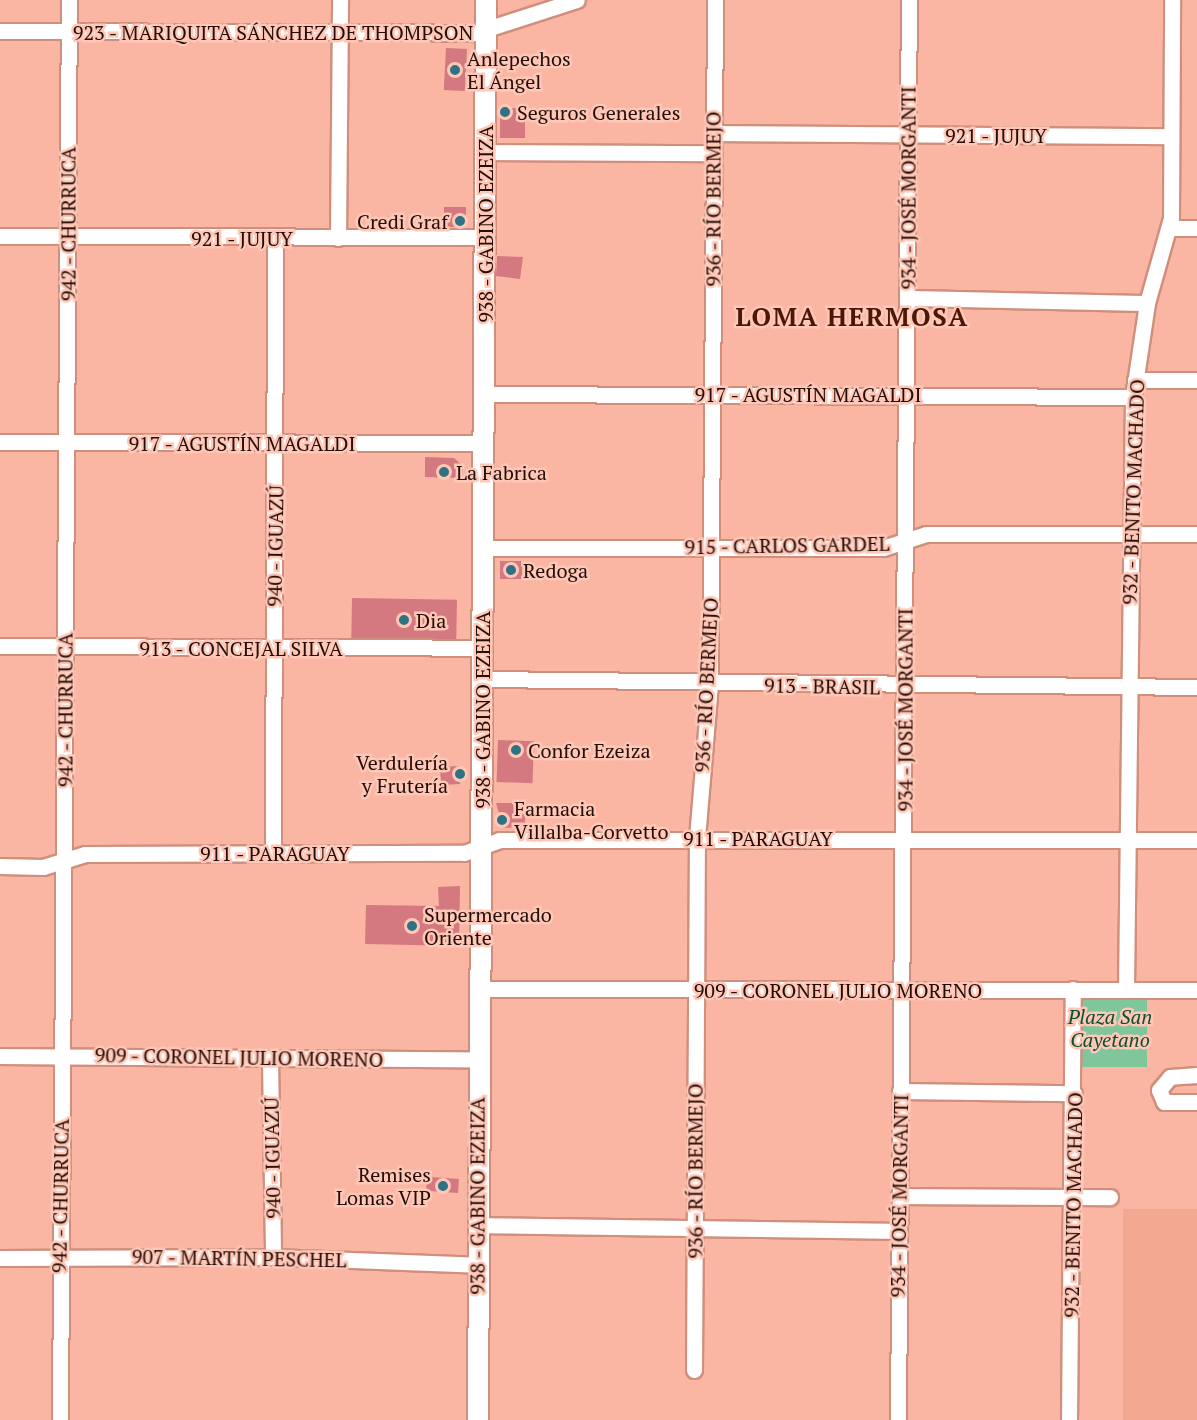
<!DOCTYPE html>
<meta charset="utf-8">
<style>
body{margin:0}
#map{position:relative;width:1197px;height:1420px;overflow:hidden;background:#fab6a2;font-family:"PT Serif",serif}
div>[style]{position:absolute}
.built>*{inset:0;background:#f3a892;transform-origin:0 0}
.green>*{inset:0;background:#7fc69b;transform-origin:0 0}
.building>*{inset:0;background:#d3797f;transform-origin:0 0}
.roads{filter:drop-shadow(2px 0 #d08f7d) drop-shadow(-2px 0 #d08f7d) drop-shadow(0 2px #d08f7d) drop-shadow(0 -2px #d08f7d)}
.minor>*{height:15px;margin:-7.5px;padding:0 7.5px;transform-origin:7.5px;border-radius:7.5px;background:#fff}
.tertiary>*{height:20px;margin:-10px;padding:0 10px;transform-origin:10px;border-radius:10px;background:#fff}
.dots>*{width:16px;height:16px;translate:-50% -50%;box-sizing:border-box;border:3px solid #fec7b7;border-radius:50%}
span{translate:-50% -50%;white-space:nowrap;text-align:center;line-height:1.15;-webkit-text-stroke:5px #fec7b7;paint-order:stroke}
.street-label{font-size:20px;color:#240d06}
.poi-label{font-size:20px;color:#240d06}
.left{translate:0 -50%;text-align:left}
.right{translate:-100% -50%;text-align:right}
.park-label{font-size:20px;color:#0b4f2f;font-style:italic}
.district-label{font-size:26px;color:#4c1707;font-weight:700;letter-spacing:1.5px}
</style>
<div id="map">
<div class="built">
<i style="left:1123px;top:1209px;width:74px;height:211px"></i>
</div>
<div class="green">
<i style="left:1073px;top:989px;width:74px;height:78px"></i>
</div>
<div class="building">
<i style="left:446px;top:48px;width:21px;height:42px;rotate:3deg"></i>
<i style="left:500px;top:108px;width:25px;height:30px"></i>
<i style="clip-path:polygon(444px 207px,466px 207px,466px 221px,460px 227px,444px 227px)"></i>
<i style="clip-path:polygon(497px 256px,523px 257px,520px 279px,496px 276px)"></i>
<i style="clip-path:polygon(425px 457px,454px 458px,463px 466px,462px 478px,425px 477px)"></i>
<i style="left:500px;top:561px;width:22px;height:18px"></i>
<i style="left:352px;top:598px;width:105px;height:40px;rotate:1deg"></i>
<i style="left:498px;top:740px;width:36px;height:42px;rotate:2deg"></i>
<i style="left:459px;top:766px;width:18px;height:19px;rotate:87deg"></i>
<i style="clip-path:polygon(496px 803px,525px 803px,525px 827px,503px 828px)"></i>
<i style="clip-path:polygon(460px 886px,459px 946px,365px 944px,366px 905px,439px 906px,438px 887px)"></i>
<i style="left:459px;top:1179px;width:14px;height:32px;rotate:94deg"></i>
</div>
<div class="roads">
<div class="minor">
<i style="left:0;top:31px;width:474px;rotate:0.2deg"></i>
<i style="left:474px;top:33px;width:108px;rotate:-17.8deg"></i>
<i style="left:714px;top:133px;width:456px;rotate:0.4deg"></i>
<i style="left:486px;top:152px;width:227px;rotate:0.3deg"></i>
<i style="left:1170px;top:228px;width:27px"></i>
<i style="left:0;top:236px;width:484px;rotate:0.1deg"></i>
<i style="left:338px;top:238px;width:238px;rotate:-89.5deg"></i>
<i style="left:908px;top:298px;width:239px;rotate:1.2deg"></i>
<i style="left:1135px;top:380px;width:62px"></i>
<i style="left:484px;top:394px;width:649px;rotate:0.26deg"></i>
<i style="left:0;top:442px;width:483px;rotate:0.1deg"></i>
<i style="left:483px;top:548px;width:400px"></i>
<i style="left:883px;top:548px;width:45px;rotate:-18deg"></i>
<i style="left:926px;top:534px;width:271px"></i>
<i style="left:0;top:646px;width:482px;rotate:0.2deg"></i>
<i style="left:482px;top:679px;width:715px;rotate:0.64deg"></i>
<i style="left:273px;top:853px;width:614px;rotate:-89.81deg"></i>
<i style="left:0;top:866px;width:43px;rotate:1.3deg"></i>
<i style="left:43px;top:867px;width:44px;rotate:-17.2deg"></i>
<i style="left:85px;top:854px;width:379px;rotate:-0.2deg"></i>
<i style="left:464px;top:853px;width:37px;rotate:-20deg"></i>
<i style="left:499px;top:840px;width:698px"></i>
<i style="left:479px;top:989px;width:718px;rotate:0.08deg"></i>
<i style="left:1126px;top:989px;width:592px;rotate:-89.32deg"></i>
<i style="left:1133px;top:397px;width:95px;rotate:-81.5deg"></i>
<i style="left:1147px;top:303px;width:88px;rotate:-74.2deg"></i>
<i style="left:1171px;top:218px;width:218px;rotate:-89.7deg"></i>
<i style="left:0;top:1056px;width:477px;rotate:0.4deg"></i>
<i style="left:270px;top:1059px;width:198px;rotate:89.1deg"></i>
<i style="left:1197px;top:1075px;width:27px;rotate:176deg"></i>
<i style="left:1170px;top:1077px;width:17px;rotate:130deg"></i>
<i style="left:1159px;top:1090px;width:13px;rotate:67deg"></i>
<i style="left:1164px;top:1102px;width:33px"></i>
<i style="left:900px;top:1091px;width:174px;rotate:0.7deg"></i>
<i style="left:899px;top:1196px;width:211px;rotate:0.3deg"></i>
<i style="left:478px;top:1225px;width:420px;rotate:0.8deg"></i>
<i style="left:0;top:1258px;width:273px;rotate:-0.2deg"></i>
<i style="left:273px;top:1257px;width:204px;rotate:2.2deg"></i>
<i style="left:694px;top:1370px;width:532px;rotate:-89.68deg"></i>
<i style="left:697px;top:838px;width:155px;rotate:-85.2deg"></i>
<i style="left:710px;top:684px;width:684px;rotate:-89.58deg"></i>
<i style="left:60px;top:1420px;width:1420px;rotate:-89.64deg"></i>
<i style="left:898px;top:1420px;width:1420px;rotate:-89.56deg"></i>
<i style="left:1069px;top:1420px;width:431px;rotate:-89.5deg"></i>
</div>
<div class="tertiary">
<i style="left:478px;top:1420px;width:1420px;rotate:-89.68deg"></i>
</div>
</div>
<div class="dots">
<i style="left:455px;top:70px;background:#2f7283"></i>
<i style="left:505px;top:112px;background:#2f7283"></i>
<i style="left:460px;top:221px;background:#2f7283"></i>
<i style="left:444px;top:472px;background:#2f7283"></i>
<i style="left:511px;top:570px;background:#2f7283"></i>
<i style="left:404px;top:620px;background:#2f7283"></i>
<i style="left:516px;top:750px;background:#2f7283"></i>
<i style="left:460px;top:774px;background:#2f7283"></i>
<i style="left:502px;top:820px;background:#2f7283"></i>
<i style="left:412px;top:926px;background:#2f7283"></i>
<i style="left:443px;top:1186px;background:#2f7283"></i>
</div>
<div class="street-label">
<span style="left:273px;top:32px">923 - MARIQUITA SÁNCHEZ DE THOMPSON</span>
<span style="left:996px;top:135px">921 - JUJUY</span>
<span style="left:908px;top:188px;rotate:-90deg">934 - JOSÉ MORGANTI</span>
<span style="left:713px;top:199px;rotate:-90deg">936 - RÍO BERMEJO</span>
<span style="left:68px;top:224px;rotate:-90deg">942 - CHURRUCA</span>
<span style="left:485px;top:224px;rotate:-90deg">938 - GABINO EZEIZA</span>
<span style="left:242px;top:238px">921 - JUJUY</span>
<span style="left:808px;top:394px">917 - AGUSTÍN MAGALDI</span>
<span style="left:242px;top:443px">917 - AGUSTÍN MAGALDI</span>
<span style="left:1133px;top:492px;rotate:-88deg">932 - BENITO MACHADO</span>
<span style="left:787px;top:545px;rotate:-1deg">915 - CARLOS GARDEL</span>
<span style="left:275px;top:546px;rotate:-89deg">940 - IGUAZÚ</span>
<span style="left:241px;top:648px">913 - CONCEJAL SILVA</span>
<span style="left:706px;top:685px;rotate:-87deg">936 - RÍO BERMEJO</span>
<span style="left:822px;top:686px;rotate:1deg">913 - BRASIL</span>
<span style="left:65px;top:710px;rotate:-90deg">942 - CHURRUCA</span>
<span style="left:482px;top:710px;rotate:-90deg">938 - GABINO EZEIZA</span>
<span style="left:905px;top:710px;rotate:-90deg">934 - JOSÉ MORGANTI</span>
<span style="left:758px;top:838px">911 - PARAGUAY</span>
<span style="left:275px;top:853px">911 - PARAGUAY</span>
<span style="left:838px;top:990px">909 - CORONEL JULIO MORENO</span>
<span style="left:239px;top:1057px;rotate:1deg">909 - CORONEL JULIO MORENO</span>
<span style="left:272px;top:1158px;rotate:-91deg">940 - IGUAZÚ</span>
<span style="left:695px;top:1171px;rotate:-90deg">936 - RÍO BERMEJO</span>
<span style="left:60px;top:1196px;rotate:-89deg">942 - CHURRUCA</span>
<span style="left:477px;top:1196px;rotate:-90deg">938 - GABINO EZEIZA</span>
<span style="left:899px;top:1196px;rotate:-89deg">934 - JOSÉ MORGANTI</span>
<span style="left:1073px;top:1205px;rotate:-89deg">932 - BENITO MACHADO</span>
<span style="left:239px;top:1258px;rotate:1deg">907 - MARTÍN PESCHEL</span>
</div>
<div class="poi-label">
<span class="left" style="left:467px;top:70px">Anlepechos<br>El Ángel</span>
<span class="left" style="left:517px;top:112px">Seguros Generales</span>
<span class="right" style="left:448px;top:221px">Credi Graf</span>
<span class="left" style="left:456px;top:472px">La Fabrica</span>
<span class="left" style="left:523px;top:570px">Redoga</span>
<span class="left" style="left:416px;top:620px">Dia</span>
<span class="left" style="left:528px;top:750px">Confor Ezeiza</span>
<span class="right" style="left:448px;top:774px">Verdulería<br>y Frutería</span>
<span class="left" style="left:514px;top:820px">Farmacia<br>Villalba-Corvetto</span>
<span class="left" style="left:424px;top:926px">Supermercado<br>Oriente</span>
<span class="right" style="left:431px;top:1186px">Remises<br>Lomas VIP</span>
</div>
<div class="park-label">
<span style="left:1110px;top:1028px">Plaza San<br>Cayetano</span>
</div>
<div class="district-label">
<span style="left:852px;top:317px">LOMA HERMOSA</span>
</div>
</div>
